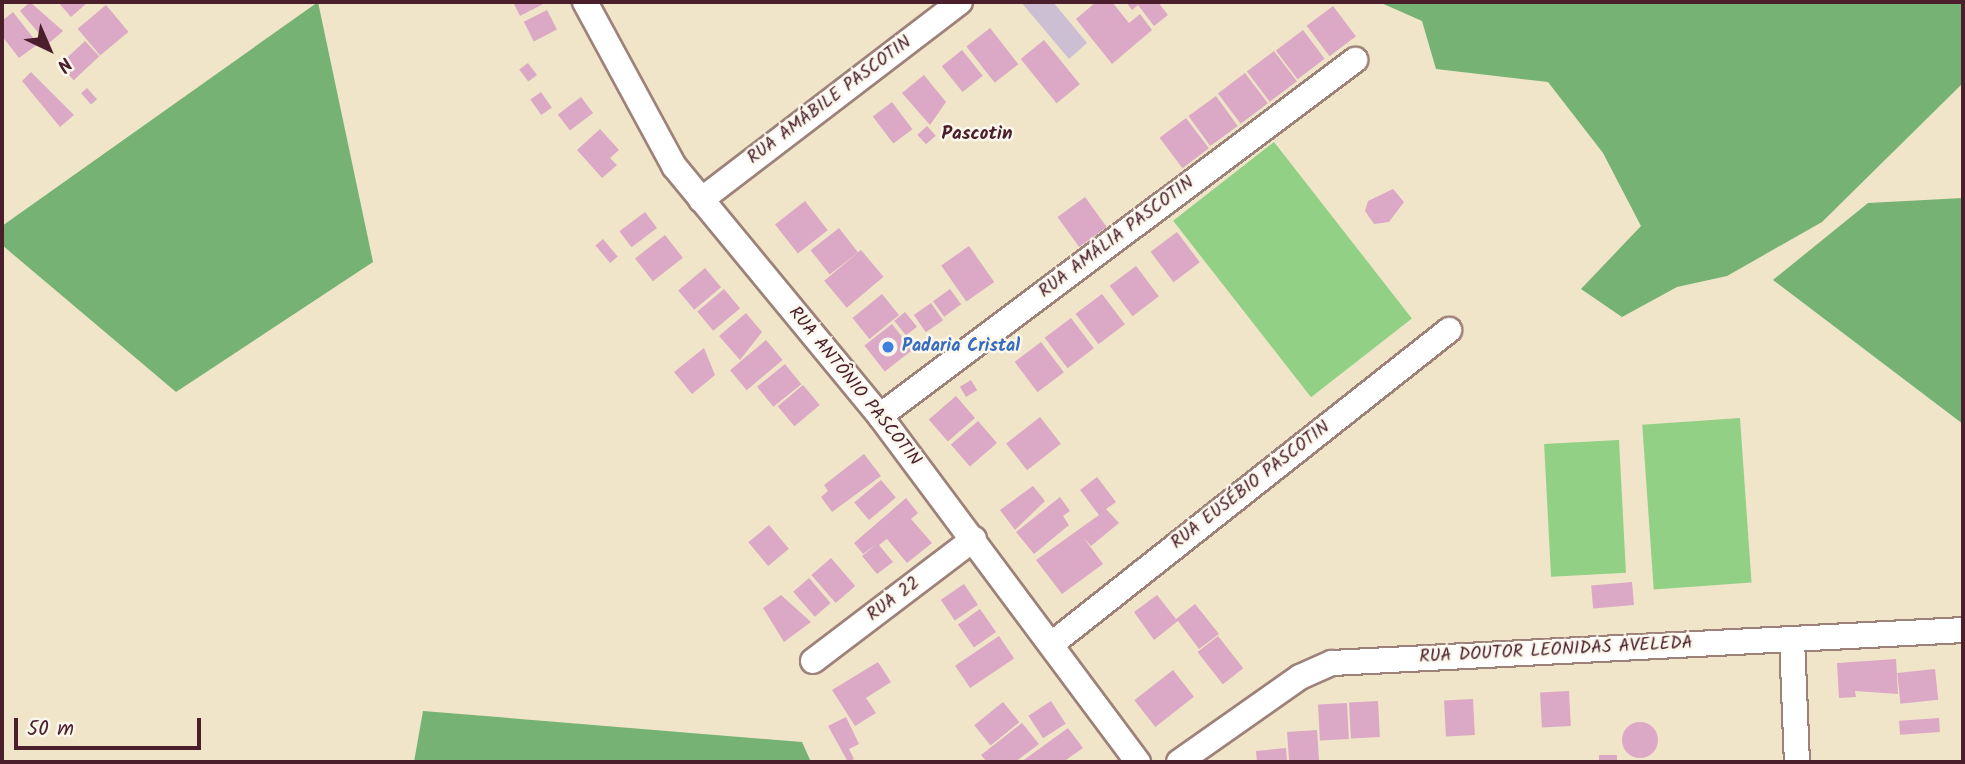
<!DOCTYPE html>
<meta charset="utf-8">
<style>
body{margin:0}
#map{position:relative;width:1965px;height:764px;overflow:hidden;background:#f0e5c8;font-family:Kalam,sans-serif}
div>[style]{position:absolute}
.industrial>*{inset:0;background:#ccbfd4}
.green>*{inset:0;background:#92d086;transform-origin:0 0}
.forest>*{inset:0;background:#75b273}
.building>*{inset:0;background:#dba9c5;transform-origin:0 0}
.round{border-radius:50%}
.roads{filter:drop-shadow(2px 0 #9d827a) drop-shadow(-2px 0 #9d827a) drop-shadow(0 2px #9d827a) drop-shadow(0 -2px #9d827a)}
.minor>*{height:24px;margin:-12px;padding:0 12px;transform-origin:12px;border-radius:12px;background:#fff}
.dots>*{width:19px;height:19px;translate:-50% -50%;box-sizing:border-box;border:4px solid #fbf7ec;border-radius:50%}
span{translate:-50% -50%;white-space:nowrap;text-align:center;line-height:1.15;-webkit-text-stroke:5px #fbf7ec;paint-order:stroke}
.street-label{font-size:18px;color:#4a1f2b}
.shop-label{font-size:18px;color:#366cbe;font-weight:700}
.left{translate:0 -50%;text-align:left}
.neighbourhood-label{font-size:19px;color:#4a1f2b;font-weight:700}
.frame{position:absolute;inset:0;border:4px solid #4a1f2b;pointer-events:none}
.north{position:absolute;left:14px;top:14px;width:70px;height:70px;-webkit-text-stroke:5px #fbf7ec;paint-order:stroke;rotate:136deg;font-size:19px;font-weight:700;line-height:28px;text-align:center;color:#4a1f2b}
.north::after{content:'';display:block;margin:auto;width:24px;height:32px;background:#4a1f2b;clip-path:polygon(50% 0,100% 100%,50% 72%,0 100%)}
.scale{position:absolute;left:14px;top:718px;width:187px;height:32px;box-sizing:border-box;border:4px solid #4a1f2b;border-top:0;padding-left:9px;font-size:21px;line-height:24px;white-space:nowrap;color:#4a1f2b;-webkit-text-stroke:5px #fbf7ec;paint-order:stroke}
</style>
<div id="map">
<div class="industrial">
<i style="clip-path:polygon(1021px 2px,1053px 2px,1087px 43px,1069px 59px)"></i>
</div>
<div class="green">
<i style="left:1274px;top:142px;width:224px;height:128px;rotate:52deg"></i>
<i style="left:1740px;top:418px;width:165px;height:98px;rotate:86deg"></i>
<i style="left:1619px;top:440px;width:133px;height:75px;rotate:87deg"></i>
</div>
<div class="forest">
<i style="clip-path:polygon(318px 2px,373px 262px,176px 392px,2px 245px,2px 226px)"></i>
<i style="clip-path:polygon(1379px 2px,1963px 2px,1963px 83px,1822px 222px,1727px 276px,1677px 287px,1622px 317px,1581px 289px,1641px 226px,1603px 153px,1548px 82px,1436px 69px,1422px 21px)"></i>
<i style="clip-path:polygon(1963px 198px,1963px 424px,1773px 280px,1868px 203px)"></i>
<i style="clip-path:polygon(423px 711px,802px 742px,811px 762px,414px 762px)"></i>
</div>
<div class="building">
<i style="clip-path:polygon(30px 2px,63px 31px,48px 44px,20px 11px)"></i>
<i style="clip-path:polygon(58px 2px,88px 2px,71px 17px)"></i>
<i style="clip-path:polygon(513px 2px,547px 2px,520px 16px)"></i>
<i style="clip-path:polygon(1096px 2px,1112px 2px,1129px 23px,1140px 14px,1152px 30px,1112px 64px,1076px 19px)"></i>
<i style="clip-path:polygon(1126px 2px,1158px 2px,1168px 15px,1154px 26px,1138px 5px,1132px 10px)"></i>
<i style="left:106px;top:5px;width:35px;height:37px;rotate:50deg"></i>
<i style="left:1333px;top:6px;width:38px;height:33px;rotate:53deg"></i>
<i style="left:547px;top:10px;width:22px;height:26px;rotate:63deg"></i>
<i style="clip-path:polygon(13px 12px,38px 44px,19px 58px,2px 36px,2px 21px)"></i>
<i style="left:990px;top:28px;width:46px;height:30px;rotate:52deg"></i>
<i style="left:1303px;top:30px;width:36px;height:34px;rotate:53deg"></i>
<i style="left:1044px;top:40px;width:57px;height:30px;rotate:51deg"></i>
<i style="left:85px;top:41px;width:21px;height:35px;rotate:47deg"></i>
<i style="left:962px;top:50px;width:33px;height:26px;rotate:51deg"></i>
<i style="left:1274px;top:51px;width:38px;height:34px;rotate:53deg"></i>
<i style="left:528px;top:63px;width:15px;height:11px;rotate:53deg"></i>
<i style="clip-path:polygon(31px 72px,74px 115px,60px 127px,22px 81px)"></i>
<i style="left:1245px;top:73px;width:38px;height:34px;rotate:53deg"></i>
<i style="clip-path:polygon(924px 75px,946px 102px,930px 125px,902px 93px)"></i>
<i style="left:87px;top:88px;width:15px;height:8px;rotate:48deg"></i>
<i style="left:541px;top:92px;width:19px;height:13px;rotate:55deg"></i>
<i style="left:1216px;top:96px;width:37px;height:34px;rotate:54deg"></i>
<i style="left:581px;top:97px;width:20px;height:29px;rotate:53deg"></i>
<i style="left:892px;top:102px;width:34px;height:24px;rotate:53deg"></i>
<i style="left:1186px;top:118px;width:38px;height:33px;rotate:53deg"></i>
<i style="left:927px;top:126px;width:13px;height:13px;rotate:48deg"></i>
<i style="clip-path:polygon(600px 129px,619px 150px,610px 158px,617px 165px,602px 178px,577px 150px)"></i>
<i style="clip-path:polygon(1393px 189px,1404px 202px,1389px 222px,1374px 224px,1365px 211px,1368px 201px)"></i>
<i style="left:1085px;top:197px;width:37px;height:34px;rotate:54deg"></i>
<i style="left:805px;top:201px;width:37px;height:38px;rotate:52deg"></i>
<i style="left:645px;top:212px;width:20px;height:32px;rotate:53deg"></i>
<i style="left:839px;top:228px;width:31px;height:36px;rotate:52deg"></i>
<i style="left:1177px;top:232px;width:38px;height:33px;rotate:53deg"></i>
<i style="left:665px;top:235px;width:29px;height:38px;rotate:52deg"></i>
<i style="left:603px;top:239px;width:23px;height:10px;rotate:50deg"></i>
<i style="left:969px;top:246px;width:44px;height:34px;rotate:55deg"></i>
<i style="left:861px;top:250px;width:35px;height:48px;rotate:50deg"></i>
<i style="left:1136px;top:266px;width:38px;height:33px;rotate:53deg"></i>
<i style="left:705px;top:268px;width:25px;height:35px;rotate:50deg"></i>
<i style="left:724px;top:289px;width:25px;height:35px;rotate:50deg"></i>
<i style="left:950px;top:289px;width:19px;height:21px;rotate:54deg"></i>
<i style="left:882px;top:294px;width:27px;height:38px;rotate:51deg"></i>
<i style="left:1102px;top:294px;width:38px;height:33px;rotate:53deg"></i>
<i style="left:931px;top:303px;width:21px;height:21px;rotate:55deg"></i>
<i style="left:905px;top:312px;width:19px;height:14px;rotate:51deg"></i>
<i style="clip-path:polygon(746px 313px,762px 332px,740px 360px,719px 336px)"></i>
<i style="left:1071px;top:318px;width:38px;height:33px;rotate:53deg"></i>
<i style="left:892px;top:324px;width:33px;height:35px;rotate:52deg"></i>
<i style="left:766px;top:340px;width:26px;height:47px;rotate:50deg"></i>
<i style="left:1041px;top:342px;width:38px;height:33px;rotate:53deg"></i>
<i style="clip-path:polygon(704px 348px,715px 375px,692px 394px,674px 372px)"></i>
<i style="left:785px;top:364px;width:26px;height:36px;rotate:51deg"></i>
<i style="left:971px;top:380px;width:12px;height:13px;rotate:59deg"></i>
<i style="left:803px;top:385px;width:26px;height:33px;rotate:50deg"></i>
<i style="left:956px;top:396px;width:29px;height:36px;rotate:49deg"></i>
<i style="left:1040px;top:417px;width:34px;height:43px;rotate:52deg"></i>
<i style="left:978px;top:421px;width:29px;height:36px;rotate:49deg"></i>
<i style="clip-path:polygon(864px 454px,881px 476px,832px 512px,821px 497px,828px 491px,824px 485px)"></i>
<i style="clip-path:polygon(1097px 477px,1116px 502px,1106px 509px,1119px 523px,1091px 546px,1083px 537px,1103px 564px,1062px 594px,1036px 560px,1099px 515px,1080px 490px)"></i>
<i style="left:881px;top:480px;width:23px;height:35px;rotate:50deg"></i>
<i style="clip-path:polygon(1033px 486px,1045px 501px,1015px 530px,1000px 510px)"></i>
<i style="clip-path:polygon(1060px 497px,1070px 511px,1063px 516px,1069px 525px,1034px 554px,1016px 532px)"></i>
<i style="clip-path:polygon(906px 498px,918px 513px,911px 519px,932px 543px,907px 563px,887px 539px,879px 545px,893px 562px,877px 574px,862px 556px,878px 543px,863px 554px,854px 543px)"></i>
<i style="left:769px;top:525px;width:31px;height:27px;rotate:50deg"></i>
<i style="left:831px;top:558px;width:37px;height:26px;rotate:49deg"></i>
<i style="left:809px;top:578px;width:33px;height:21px;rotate:49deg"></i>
<i style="left:1632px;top:582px;width:23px;height:41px;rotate:85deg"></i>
<i style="left:964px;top:584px;width:25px;height:28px;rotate:56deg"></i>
<i style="clip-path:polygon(781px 595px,811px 622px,784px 642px,763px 608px)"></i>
<i style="clip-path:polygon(1157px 595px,1176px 619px,1195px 604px,1219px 634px,1199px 649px,1178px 621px,1154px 640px,1134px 612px)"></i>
<i style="left:980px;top:609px;width:28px;height:27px;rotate:55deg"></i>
<i style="left:999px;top:636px;width:27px;height:53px;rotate:56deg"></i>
<i style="left:1218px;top:636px;width:41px;height:26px;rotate:52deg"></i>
<i style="clip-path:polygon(1896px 659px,1898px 694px,1855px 691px,1856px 697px,1839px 698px,1837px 663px)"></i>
<i style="clip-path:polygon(878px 662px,891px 682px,866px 698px,876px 713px,855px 726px,832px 690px)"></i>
<i style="left:1935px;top:669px;width:31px;height:38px;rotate:84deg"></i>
<i style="left:1173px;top:670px;width:34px;height:49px;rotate:52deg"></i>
<i style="left:1569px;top:691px;width:35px;height:29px;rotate:87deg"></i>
<i style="left:1473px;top:699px;width:36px;height:29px;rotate:87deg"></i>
<i style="left:1051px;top:701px;width:27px;height:27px;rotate:57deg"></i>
<i style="left:1378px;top:701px;width:36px;height:29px;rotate:87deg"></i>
<i style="left:1003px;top:702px;width:26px;height:37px;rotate:51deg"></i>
<i style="left:1347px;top:703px;width:36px;height:29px;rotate:87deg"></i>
<i style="clip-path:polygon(846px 717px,859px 744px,849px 749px,854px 759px,848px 762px,828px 726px)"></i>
<i style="left:1939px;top:718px;width:14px;height:40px;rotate:86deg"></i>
<i class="round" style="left:1622px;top:722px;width:36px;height:36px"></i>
<i style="clip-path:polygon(1022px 723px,1039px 744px,1015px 762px,987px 762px,981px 755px)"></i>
<i style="clip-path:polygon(1068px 728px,1083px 748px,1063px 762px,1021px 762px)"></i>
<i style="left:1317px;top:730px;width:32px;height:30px;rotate:86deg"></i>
<i style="clip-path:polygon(1286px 748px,1287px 762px,1257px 762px,1256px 751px)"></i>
<i style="left:1599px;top:755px;width:18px;height:7px"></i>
</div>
<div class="roads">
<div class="minor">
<i style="left:585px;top:2px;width:187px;rotate:61.5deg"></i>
<i style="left:674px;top:166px;width:324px;rotate:50.5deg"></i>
<i style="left:880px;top:416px;width:432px;rotate:53.3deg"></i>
<i style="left:701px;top:200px;width:326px;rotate:-37.4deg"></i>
<i style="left:880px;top:416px;width:594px;rotate:-36.85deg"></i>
<i style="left:1792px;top:639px;width:123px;rotate:87.7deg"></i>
<i style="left:1053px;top:643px;width:505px;rotate:-38.32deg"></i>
<i style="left:813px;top:661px;width:202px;rotate:-37.2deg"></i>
<i style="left:1179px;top:762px;width:148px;rotate:-35.1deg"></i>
<i style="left:1300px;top:677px;width:35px;rotate:-24deg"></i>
<i style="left:1332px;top:663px;width:632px;rotate:-2.99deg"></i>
</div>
</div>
<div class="dots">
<i style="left:888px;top:347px;background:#3f7fe0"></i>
</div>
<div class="street-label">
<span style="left:830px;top:101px;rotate:-37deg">RUA AMÁBILE PASCOTIN</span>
<span style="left:1117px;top:238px;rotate:-37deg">RUA AMÁLIA PASCOTIN</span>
<span style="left:854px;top:387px;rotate:51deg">RUA ANTÔNIO PASCOTIN</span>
<span style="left:1251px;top:486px;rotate:-38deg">RUA EUSÉBIO PASCOTIN</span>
<span style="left:894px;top:600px;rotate:-37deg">RUA 22</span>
<span style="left:1556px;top:651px;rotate:-3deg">RUA DOUTOR LEONIDAS AVELEDA</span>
</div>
<div class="shop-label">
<span class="left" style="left:902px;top:347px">Padaria Cristal</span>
</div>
<div class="neighbourhood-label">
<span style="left:977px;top:135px">Pascotin</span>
</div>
<div class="frame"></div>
<div class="north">N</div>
<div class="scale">50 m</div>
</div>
